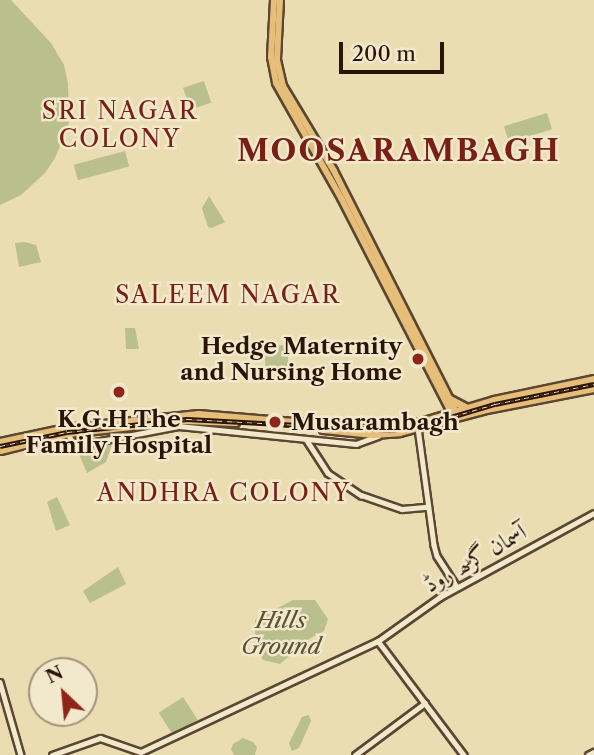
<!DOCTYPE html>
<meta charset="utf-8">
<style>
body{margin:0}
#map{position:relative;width:594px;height:755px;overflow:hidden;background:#ebddb2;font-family:"Libre Caslon Text",Amiri,serif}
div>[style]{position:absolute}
.green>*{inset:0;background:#b9c08b;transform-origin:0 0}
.roads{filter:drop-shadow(2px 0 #5a4631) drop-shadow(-2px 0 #5a4631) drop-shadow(0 2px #5a4631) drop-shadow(0 -2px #5a4631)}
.tertiary>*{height:4.5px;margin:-2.25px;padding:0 2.25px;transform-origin:2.25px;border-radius:2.25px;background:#f2e9cd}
.primary>*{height:6px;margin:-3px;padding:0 3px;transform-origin:3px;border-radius:3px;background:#e6be79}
.trunk>*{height:7px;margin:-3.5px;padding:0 3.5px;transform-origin:3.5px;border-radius:3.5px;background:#e6be79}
.rail>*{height:4.5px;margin-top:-2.25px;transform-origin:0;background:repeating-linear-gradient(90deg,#f2e9cd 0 5px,#2a1406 0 10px);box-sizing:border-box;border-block:2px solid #2a1406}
.dots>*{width:19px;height:19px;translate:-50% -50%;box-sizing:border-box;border:4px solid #f2e9cd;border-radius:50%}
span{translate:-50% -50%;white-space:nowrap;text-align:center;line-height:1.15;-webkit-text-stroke:5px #f2e9cd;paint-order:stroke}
.poi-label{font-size:23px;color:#2a1406;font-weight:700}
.right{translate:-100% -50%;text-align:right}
.left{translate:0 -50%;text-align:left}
.street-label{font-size:23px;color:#2a1406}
.park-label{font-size:23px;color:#5c5035;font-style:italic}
.neighbourhood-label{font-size:24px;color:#7a1f14;letter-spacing:2px}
.district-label{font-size:30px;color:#7a1f14;font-weight:700;letter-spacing:2px}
.north{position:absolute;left:28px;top:657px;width:70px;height:70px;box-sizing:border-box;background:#f2e9cd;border:2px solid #a2947d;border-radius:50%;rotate:334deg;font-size:19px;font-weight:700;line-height:28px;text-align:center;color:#2a1406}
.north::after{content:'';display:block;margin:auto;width:24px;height:32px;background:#8f2418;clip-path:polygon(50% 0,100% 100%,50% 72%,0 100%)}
.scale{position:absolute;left:339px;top:42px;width:105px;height:32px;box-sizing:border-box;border:4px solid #2a1406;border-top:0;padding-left:9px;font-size:21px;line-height:24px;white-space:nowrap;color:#2a1406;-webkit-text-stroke:5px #f2e9cd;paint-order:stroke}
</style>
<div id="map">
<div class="green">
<i style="clip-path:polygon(0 0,11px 0,51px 43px,64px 65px,68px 84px,69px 123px,55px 158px,45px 173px,21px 195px,0 205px)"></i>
<i style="left:204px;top:81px;width:23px;height:22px;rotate:72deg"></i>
<i style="left:547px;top:113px;width:17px;height:45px;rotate:73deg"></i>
<i style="left:125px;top:151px;width:16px;height:53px;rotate:75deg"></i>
<i style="clip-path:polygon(209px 196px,225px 222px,212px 228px,208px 227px,202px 208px)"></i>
<i style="clip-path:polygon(25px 242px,36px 245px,41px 262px,19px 267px,15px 243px)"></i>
<i style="clip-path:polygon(125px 328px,135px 328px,139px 349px,126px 349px)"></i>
<i style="left:287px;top:345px;width:27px;height:23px;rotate:86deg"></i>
<i style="clip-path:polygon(113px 441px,106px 462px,87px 473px,76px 447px)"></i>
<i style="clip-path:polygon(57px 497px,70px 525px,56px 531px,47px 502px)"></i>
<i style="clip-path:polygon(118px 567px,126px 584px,90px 603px,83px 591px)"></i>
<i style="clip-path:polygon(293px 600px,315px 600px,328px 619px,324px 631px,309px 639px,280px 664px,263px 660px,255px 645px,255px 620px)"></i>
<i style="left:183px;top:697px;width:27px;height:29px;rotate:57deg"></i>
<i style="clip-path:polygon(309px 715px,311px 721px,299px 748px,292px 751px,289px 743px,302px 717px)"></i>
<i style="clip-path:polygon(243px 738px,253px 742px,257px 747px,255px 755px,234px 755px,231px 749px,233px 744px)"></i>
</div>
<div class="roads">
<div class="tertiary">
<i style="left:418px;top:428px;width:118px;rotate:82.2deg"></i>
<i style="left:434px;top:545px;width:11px;rotate:75deg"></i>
<i style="left:437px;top:556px;width:37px;rotate:57deg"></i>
<i style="left:68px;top:433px;width:14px;rotate:65deg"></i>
<i style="left:74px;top:446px;width:107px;rotate:-10.8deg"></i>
<i style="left:179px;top:426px;width:178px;rotate:5.8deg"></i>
<i style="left:356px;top:444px;width:23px;rotate:-20deg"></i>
<i style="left:306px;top:439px;width:40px;rotate:57.1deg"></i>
<i style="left:328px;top:473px;width:40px;rotate:34deg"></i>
<i style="left:361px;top:495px;width:43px;rotate:18.9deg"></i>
<i style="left:402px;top:509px;width:25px;rotate:-5deg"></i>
<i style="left:378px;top:641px;width:143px;rotate:53deg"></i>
<i style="left:0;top:682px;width:76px;rotate:74deg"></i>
<i style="left:52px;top:755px;width:51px;rotate:-19.5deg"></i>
<i style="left:100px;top:738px;width:43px;rotate:18.9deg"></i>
<i style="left:141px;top:752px;width:262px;rotate:-25.1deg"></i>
<i style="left:378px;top:641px;width:76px;rotate:-35.4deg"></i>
<i style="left:440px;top:597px;width:175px;rotate:-28.6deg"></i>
<i style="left:355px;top:755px;width:87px;rotate:-36.6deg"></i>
<i style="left:588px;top:755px;width:7px;rotate:-27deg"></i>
</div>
<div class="primary">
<i style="left:274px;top:0;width:57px;rotate:93deg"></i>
<i style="left:271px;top:57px;width:26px;rotate:79deg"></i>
<i style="left:276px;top:83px;width:132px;rotate:60.5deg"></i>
<i style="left:341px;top:198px;width:245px;rotate:62.8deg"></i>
<i style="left:280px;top:0;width:60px;rotate:92.9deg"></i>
<i style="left:277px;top:60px;width:27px;rotate:77deg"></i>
<i style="left:283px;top:86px;width:99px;rotate:59deg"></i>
<i style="left:334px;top:171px;width:274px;rotate:63.1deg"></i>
</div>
<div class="trunk">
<i style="left:450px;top:399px;width:19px;rotate:28deg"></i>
<i style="left:323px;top:429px;width:50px;rotate:5.7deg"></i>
<i style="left:373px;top:434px;width:26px;rotate:-4deg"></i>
<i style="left:399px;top:432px;width:86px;rotate:-14.8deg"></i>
<i style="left:482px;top:410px;width:114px;rotate:-11.1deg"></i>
<i style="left:0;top:442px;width:66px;rotate:-12.2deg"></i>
<i style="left:65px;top:428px;width:134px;rotate:-6deg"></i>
<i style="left:198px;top:414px;width:180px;rotate:4.8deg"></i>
<i style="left:377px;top:429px;width:40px;rotate:-8.5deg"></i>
<i style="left:417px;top:423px;width:80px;rotate:-16.6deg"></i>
<i style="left:494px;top:400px;width:102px;rotate:-11.9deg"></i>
<i style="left:0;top:450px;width:70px;rotate:-14deg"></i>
<i style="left:68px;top:433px;width:118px;rotate:-6.3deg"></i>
<i style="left:185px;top:420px;width:50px;rotate:2.3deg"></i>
</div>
</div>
<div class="rail">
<i style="left:0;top:446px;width:68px;rotate:-11.8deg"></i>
<i style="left:67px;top:432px;width:121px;rotate:-6.2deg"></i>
<i style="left:187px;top:419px;width:205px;rotate:3.1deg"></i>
<i style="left:392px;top:430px;width:32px;rotate:-9deg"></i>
<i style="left:424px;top:425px;width:74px;rotate:-16.5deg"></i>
<i style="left:495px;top:404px;width:101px;rotate:-11.4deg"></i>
</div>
<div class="dots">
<i style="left:418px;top:359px;background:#8f2418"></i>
<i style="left:119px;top:392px;background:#8f2418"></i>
<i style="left:275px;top:422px;background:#8f2418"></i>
</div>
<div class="poi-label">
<span class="right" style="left:402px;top:359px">Hedge Maternity<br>and Nursing Home</span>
<span style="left:119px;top:432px">K.G.H The<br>Family Hospital</span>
<span class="left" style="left:291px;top:422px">Musarambagh</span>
</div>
<div class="street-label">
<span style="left:475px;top:558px;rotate:-30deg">آسمان گڑھ روڈ</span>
</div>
<div class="park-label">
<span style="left:281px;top:633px">Hills<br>Ground</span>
</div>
<div class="neighbourhood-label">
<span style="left:120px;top:125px">SRI NAGAR<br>COLONY</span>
<span style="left:228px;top:295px">SALEEM NAGAR</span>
<span style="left:224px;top:493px">ANDHRA COLONY</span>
</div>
<div class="district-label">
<span style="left:399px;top:151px">MOOSARAMBAGH</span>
</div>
<div class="north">N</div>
<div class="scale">200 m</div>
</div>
